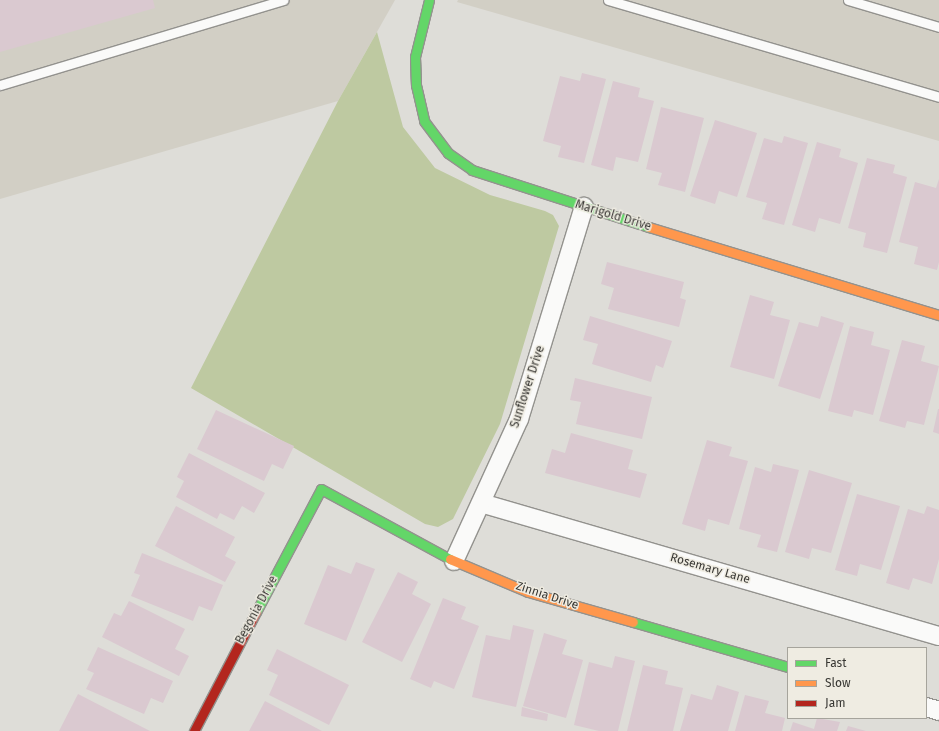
<!DOCTYPE html>
<style>
body{margin:0}
#map{position:relative;width:939px;height:731px;overflow:hidden;background:#deddd8;font-family:"Fira Sans",sans-serif}
div>[style]{position:absolute}
.built>*{inset:0;background:#d2cfc5}
.green>*{inset:0;background:#bec9a1}
.building>*{inset:0;background:#dac9d0}
.roads{filter:drop-shadow(1px 0 #93928e) drop-shadow(-1px 0 #93928e) drop-shadow(0 1px #93928e) drop-shadow(0 -1px #93928e)}
.lane>*{height:9px;margin:-4.5px;padding:0 4.5px;transform-origin:4.5px;border-radius:4.5px;background:#fafaf9}
.street>*{height:18px;margin:-9px;padding:0 9px;transform-origin:9px;border-radius:9px;background:#fafaf9}
.fast>*{height:9px;margin:-4.5px;padding:0 4.5px;transform-origin:4.5px;border-radius:4.5px;background:#63d668}
.slow>*{height:9px;margin:-4.5px;padding:0 4.5px;transform-origin:4.5px;border-radius:4.5px;background:#ff974d}
.jam>*{height:9px;margin:-4.5px;padding:0 4.5px;transform-origin:4.5px;border-radius:4.5px;background:#b3261e}
span{translate:-50% -50%;white-space:nowrap;text-align:center;line-height:1.15;-webkit-text-stroke:3px #efece2;paint-order:stroke}
.street-label{font-size:12px;color:#383733}
.legend{position:absolute;left:787px;top:647px;width:140px;height:72px;box-sizing:border-box;background:#efece2;border:1px solid #a6a49c;margin:0;padding:5px 7px;list-style:none;font-size:12px;color:#383733}
.legend li{display:flex;align-items:center;gap:8px;height:20px}
.legend b{width:20px;border:1px solid #a6a49c}
</style>
<div id="map">
<div class="built">
<i style="clip-path:polygon(0 0,395px 0,338px 101px,0 199px)"></i>
<i style="clip-path:polygon(458px 0,939px 0,939px 141px,457px 2px)"></i>
</div>
<div class="green">
<i style="clip-path:polygon(377px 32px,403px 127px,435px 168px,490px 195px,545px 211px,553px 215px,559px 226px,500px 424px,453px 519px,438px 527px,425px 524px,191px 388px,338px 101px)"></i>
</div>
<div class="building">
<i style="clip-path:polygon(0 0,153px 0,155px 8px,0 52px)"></i>
<i style="clip-path:polygon(582px 73px,606px 79px,584px 163px,558px 157px,561px 146px,543px 141px,560px 76px,580px 81px)"></i>
<i style="clip-path:polygon(613px 81px,640px 88px,638px 97px,654px 101px,638px 162px,616px 157px,613px 171px,591px 165px)"></i>
<i style="clip-path:polygon(661px 107px,704px 118px,685px 192px,658px 185px,662px 173px,646px 169px)"></i>
<i style="clip-path:polygon(715px 120px,757px 133px,737px 197px,719px 191px,715px 204px,690px 196px)"></i>
<i style="clip-path:polygon(784px 136px,808px 143px,784px 225px,762px 219px,767px 203px,746px 197px,764px 138px,782px 143px)"></i>
<i style="clip-path:polygon(817px 142px,841px 149px,839px 157px,858px 163px,840px 224px,819px 218px,815px 232px,792px 225px)"></i>
<i style="clip-path:polygon(867px 158px,895px 165px,893px 173px,907px 177px,887px 253px,863px 247px,866px 233px,848px 228px)"></i>
<i style="clip-path:polygon(939px 179px,939px 262px,937px 270px,914px 264px,918px 247px,899px 242px,915px 182px,936px 188px)"></i>
<i style="clip-path:polygon(607px 262px,684px 282px,680px 298px,686px 300px,679px 327px,608px 309px,614px 288px,601px 284px)"></i>
<i style="clip-path:polygon(750px 295px,774px 302px,770px 315px,790px 320px,774px 379px,730px 367px)"></i>
<i style="clip-path:polygon(590px 316px,672px 341px,663px 368px,656px 365px,651px 382px,592px 364px,598px 344px,583px 340px)"></i>
<i style="clip-path:polygon(821px 316px,844px 323px,820px 399px,778px 386px,799px 322px,818px 327px)"></i>
<i style="clip-path:polygon(850px 326px,874px 332px,871px 345px,890px 350px,873px 415px,854px 410px,852px 417px,828px 411px)"></i>
<i style="clip-path:polygon(902px 340px,925px 346px,921px 361px,939px 366px,924px 425px,907px 421px,905px 428px,879px 421px)"></i>
<i style="clip-path:polygon(575px 378px,652px 397px,642px 439px,576px 424px,581px 402px,570px 400px)"></i>
<i style="clip-path:polygon(938px 409px,939px 409px,939px 434px,933px 432px)"></i>
<i style="clip-path:polygon(216px 410px,294px 446px,283px 469px,272px 464px,264px 481px,197px 449px)"></i>
<i style="clip-path:polygon(571px 433px,633px 450px,628px 469px,647px 474px,640px 498px,545px 473px,552px 449px,565px 453px)"></i>
<i style="clip-path:polygon(707px 440px,732px 447px,729px 456px,748px 461px,729px 525px,708px 519px,705px 531px,682px 524px)"></i>
<i style="clip-path:polygon(189px 453px,265px 493px,254px 513px,242px 506px,234px 520px,220px 513px,217px 519px,176px 497px,184px 481px,177px 477px)"></i>
<i style="clip-path:polygon(773px 464px,799px 470px,777px 552px,757px 547px,761px 535px,739px 529px,755px 467px,771px 472px)"></i>
<i style="clip-path:polygon(809px 470px,852px 483px,831px 553px,812px 548px,809px 559px,785px 552px)"></i>
<i style="clip-path:polygon(857px 494px,900px 506px,881px 570px,860px 564px,857px 576px,835px 570px)"></i>
<i style="clip-path:polygon(176px 506px,235px 537px,225px 556px,236px 562px,225px 582px,155px 546px)"></i>
<i style="clip-path:polygon(927px 506px,939px 510px,939px 559px,932px 584px,913px 578px,909px 590px,886px 583px,908px 509px,924px 514px)"></i>
<i style="clip-path:polygon(142px 553px,223px 585px,212px 611px,199px 606px,193px 621px,131px 596px,140px 575px,134px 573px)"></i>
<i style="clip-path:polygon(356px 562px,375px 569px,346px 641px,304px 624px,328px 565px,351px 574px)"></i>
<i style="clip-path:polygon(398px 572px,418px 582px,412px 594px,431px 604px,402px 662px,362px 642px)"></i>
<i style="clip-path:polygon(443px 598px,466px 607px,461px 619px,479px 626px,454px 689px,434px 681px,431px 688px,410px 679px)"></i>
<i style="clip-path:polygon(129px 601px,185px 629px,175px 649px,189px 656px,179px 676px,102px 637px,114px 613px,121px 616px)"></i>
<i style="clip-path:polygon(513px 625px,534px 630px,516px 707px,472px 697px,486px 635px,510px 640px)"></i>
<i style="clip-path:polygon(544px 633px,567px 640px,562px 654px,583px 660px,566px 718px,523px 706px)"></i>
<i style="clip-path:polygon(98px 647px,173px 681px,163px 703px,151px 698px,144px 714px,86px 689px,94px 673px,87px 670px)"></i>
<i style="clip-path:polygon(277px 649px,349px 685px,329px 725px,269px 695px,278px 675px,267px 670px)"></i>
<i style="clip-path:polygon(615px 656px,635px 661px,618px 731px,599px 731px,574px 725px,589px 662px,612px 668px)"></i>
<i style="clip-path:polygon(643px 665px,668px 671px,665px 684px,683px 688px,673px 731px,627px 731px)"></i>
<i style="clip-path:polygon(717px 685px,739px 692px,728px 731px,680px 731px,691px 694px,712px 700px)"></i>
<i style="clip-path:polygon(78px 694px,150px 731px,59px 731px)"></i>
<i style="clip-path:polygon(745px 695px,769px 701px,765px 713px,785px 718px,782px 731px,735px 731px)"></i>
<i style="clip-path:polygon(265px 701px,322px 731px,249px 731px)"></i>
<i style="clip-path:polygon(522px 707px,548px 714px,547px 721px,521px 716px)"></i>
<i style="clip-path:polygon(817px 718px,840px 722px,837px 731px,790px 731px,793px 722px,814px 729px)"></i>
<i style="clip-path:polygon(848px 726px,866px 731px,846px 731px)"></i>
</div>
<div class="roads">
<div class="lane">
<i style="left:608px;top:0;width:345px;rotate:16.3deg"></i>
<i style="left:848px;top:0;width:95px;rotate:16.5deg"></i>
<i style="left:0;top:85px;width:296px;rotate:-16.7deg"></i>
</div>
<div class="street">
<i style="left:481px;top:503px;width:477px;rotate:16.2deg"></i>
<i style="left:454px;top:561px;width:156px;rotate:-65.4deg"></i>
<i style="left:519px;top:419px;width:222px;rotate:-73deg"></i>
<i style="left:926px;top:707px;width:14px;rotate:17deg"></i>
</div>
<div class="fast">
<i style="left:429px;top:0;width:59px;rotate:103.8deg"></i>
<i style="left:415px;top:57px;width:28px;rotate:88deg"></i>
<i style="left:416px;top:85px;width:37px;rotate:77deg"></i>
<i style="left:424px;top:121px;width:40px;rotate:53deg"></i>
<i style="left:448px;top:153px;width:29px;rotate:35deg"></i>
<i style="left:472px;top:170px;width:186px;rotate:17.9deg"></i>
<i style="left:256px;top:612px;width:139px;rotate:-62.1deg"></i>
<i style="left:321px;top:489px;width:147px;rotate:28.5deg"></i>
<i style="left:633px;top:622px;width:161px;rotate:16.2deg"></i>
</div>
<div class="slow">
<i style="left:649px;top:227px;width:303px;rotate:16.9deg"></i>
<i style="left:450px;top:559px;width:85px;rotate:22.9deg"></i>
<i style="left:528px;top:592px;width:109px;rotate:15.9deg"></i>
</div>
<div class="jam">
<i style="left:194px;top:731px;width:134px;rotate:-62.5deg"></i>
</div>
</div>
<div class="street-label">
<span style="left:613px;top:216px;rotate:17deg">Marigold Drive</span>
<span style="left:528px;top:387px;rotate:-72deg">Sunflower Drive</span>
<span style="left:710px;top:569px;rotate:16deg">Rosemary Lane</span>
<span style="left:547px;top:596px;rotate:18deg">Zinnia Drive</span>
<span style="left:257px;top:610px;rotate:-62deg">Begonia Drive</span>
</div>
<ul class="legend">
<li><b style="height:5px;background:#63d668"></b>Fast</li>
<li><b style="height:5px;background:#ff974d"></b>Slow</li>
<li><b style="height:5px;background:#b3261e"></b>Jam</li>
</ul>
</div>
